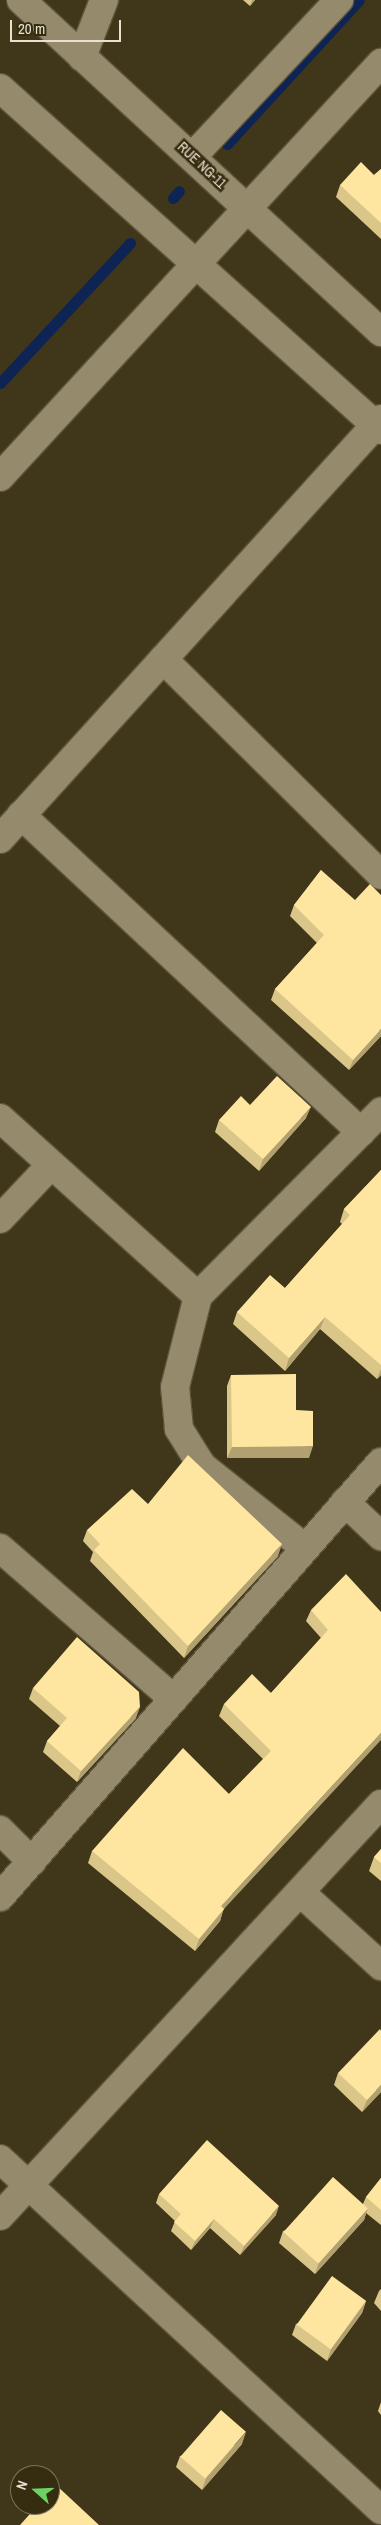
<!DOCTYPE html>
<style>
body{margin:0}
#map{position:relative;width:381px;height:2525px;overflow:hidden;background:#40371b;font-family:"Archivo Narrow",sans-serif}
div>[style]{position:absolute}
.stream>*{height:11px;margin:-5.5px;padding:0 5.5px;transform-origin:5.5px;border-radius:5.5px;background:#0e2454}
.roads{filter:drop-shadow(1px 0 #5c553c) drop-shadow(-1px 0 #5c553c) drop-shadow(0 1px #5c553c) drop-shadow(0 -1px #5c553c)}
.street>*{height:28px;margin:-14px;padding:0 14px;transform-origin:14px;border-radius:14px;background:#958a6b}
.secondary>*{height:28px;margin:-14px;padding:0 14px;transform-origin:14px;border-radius:14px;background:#958a6b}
.wall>*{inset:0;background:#dbc68a}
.shaded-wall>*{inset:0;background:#b2a170}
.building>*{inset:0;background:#ffe6a0;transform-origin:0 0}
span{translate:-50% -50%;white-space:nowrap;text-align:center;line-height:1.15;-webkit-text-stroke:5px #362c10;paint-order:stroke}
.street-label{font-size:14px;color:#e6e1d0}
.north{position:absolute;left:10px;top:2465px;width:50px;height:50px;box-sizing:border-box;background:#362c10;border:1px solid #7c745d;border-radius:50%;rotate:290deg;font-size:14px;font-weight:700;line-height:20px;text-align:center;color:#e6e1d0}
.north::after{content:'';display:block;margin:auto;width:18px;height:22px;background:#6cd362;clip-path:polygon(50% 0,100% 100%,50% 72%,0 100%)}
.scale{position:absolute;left:10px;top:20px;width:111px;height:22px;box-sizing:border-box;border:2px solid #e6e1d0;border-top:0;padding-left:6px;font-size:15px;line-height:18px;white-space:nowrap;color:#e6e1d0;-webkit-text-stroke:4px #362c10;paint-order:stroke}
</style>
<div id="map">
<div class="stream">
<i style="left:227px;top:144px;width:195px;rotate:-47.5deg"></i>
<i style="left:173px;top:198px;width:9px;rotate:-49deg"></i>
<i style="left:0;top:383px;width:191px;rotate:-47.1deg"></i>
</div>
<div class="roads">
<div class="street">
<i style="left:82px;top:57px;width:61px;rotate:-68.9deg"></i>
<i style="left:0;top:88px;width:512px;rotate:41.91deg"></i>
<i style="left:193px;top:156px;width:214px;rotate:-46.9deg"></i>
<i style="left:163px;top:659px;width:307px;rotate:44.7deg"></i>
<i style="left:21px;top:815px;width:465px;rotate:43deg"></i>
<i style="left:0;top:839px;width:567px;rotate:-47.79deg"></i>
<i style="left:0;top:1118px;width:266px;rotate:42deg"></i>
<i style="left:0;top:1219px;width:74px;rotate:-46.6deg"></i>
<i style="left:345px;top:1502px;width:50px;rotate:43.4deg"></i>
<i style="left:0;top:1548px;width:230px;rotate:41deg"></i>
<i style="left:305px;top:1548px;width:132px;rotate:-141.5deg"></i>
<i style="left:202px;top:1466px;width:44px;rotate:-121.9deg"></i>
<i style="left:179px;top:1429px;width:42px;rotate:-95.4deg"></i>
<i style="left:175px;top:1387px;width:94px;rotate:-75.8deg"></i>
<i style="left:198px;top:1296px;width:260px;rotate:-45.2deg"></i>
<i style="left:0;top:1830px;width:45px;rotate:45deg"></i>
<i style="left:300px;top:1892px;width:110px;rotate:42.4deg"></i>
<i style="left:0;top:1897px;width:578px;rotate:-48.79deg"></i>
<i style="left:0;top:2159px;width:518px;rotate:42.65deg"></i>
<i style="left:0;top:2216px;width:561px;rotate:-47.24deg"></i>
</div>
<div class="secondary">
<i style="left:21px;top:0;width:490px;rotate:42.7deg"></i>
<i style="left:0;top:477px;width:563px;rotate:-47.38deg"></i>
</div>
</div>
<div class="wall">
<i style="clip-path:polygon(243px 0,255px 0,250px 6px)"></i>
<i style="clip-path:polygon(381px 169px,381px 239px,336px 197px,340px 185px,374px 175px)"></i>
<i style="clip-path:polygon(321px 870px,381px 1036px,349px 1070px,271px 1000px,275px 989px,317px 943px,290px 916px,294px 905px)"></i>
<i style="clip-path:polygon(306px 1118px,259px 1171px,215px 1132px,219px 1120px)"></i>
<i style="clip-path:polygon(381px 1170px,381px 1375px,377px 1379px,320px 1329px,285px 1371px,233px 1324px,237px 1312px,285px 1288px,342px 1224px,340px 1222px,344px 1209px)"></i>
<i style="clip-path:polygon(231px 1375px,296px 1410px,309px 1458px,227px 1458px,227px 1386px)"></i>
<i style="clip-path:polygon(87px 1530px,278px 1556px,184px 1658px,90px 1561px,93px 1552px,83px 1541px)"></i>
<i style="clip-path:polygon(311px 1610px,381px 1612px,223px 1911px,220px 1921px,195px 1951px,88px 1863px,92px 1851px,229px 1794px,263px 1759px,219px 1716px,224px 1704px,271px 1693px,321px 1638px,306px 1621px)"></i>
<i style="clip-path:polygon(33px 1688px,136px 1718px,77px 1782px,43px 1752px,47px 1741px,60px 1726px,29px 1699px)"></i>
<i style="clip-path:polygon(381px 1849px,381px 1881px,369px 1871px,374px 1857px)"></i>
<i style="clip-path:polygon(338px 2073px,381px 2092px,362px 2112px,334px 2085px)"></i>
<i style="clip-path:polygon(381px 2178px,381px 2225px,366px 2213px,364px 2220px,315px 2274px,279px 2243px,283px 2231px,363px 2204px,366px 2197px)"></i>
<i style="clip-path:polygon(159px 2194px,276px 2215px,240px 2255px,210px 2228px,191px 2250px,171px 2231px,175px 2221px,156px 2203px)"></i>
<i style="clip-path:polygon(381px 2289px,381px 2311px,374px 2303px,379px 2291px)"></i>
<i style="clip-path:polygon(366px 2301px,362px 2313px,327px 2361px,292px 2335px,296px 2324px)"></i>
<i style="clip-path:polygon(381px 2402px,381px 2415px,378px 2411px)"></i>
<i style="clip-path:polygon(242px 2444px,202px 2490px,176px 2467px,180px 2456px)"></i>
</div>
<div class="shaded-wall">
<i style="clip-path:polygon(252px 0,255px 0,250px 6px)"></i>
<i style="clip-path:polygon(381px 1029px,381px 1036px,349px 1070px,353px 1060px)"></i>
<i style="clip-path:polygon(311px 1107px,306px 1118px,259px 1171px,263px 1159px)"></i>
<i style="clip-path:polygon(325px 1317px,320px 1329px,285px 1371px,289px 1358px)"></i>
<i style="clip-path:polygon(381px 1369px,381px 1375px,377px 1379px)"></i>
<i style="clip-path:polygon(313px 1446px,309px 1458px,227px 1458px,232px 1447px)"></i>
<i style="clip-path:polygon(282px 1544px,278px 1556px,184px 1658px,188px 1646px)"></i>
<i style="clip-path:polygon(140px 1707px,136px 1718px,77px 1782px,81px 1771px)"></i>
<i style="clip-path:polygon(381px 1733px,381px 1740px,223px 1910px,220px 1921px,195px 1951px,199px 1939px,221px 1906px)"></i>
<i style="clip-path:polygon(381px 2085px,381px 2092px,362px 2112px,367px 2100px)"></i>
<i style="clip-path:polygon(279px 2206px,276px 2215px,240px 2255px,244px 2246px)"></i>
<i style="clip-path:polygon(368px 2208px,364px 2220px,315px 2274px,319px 2262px)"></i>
<i style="clip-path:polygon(214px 2219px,210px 2228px,191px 2250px,195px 2241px)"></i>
<i style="clip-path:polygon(366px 2301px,362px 2313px,327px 2361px,331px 2349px)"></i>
<i style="clip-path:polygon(246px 2432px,242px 2444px,202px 2490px,206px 2478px)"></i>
</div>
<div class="building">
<i style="clip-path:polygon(361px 162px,374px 175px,381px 169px,381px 223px,340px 185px)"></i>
<i style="clip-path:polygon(321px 870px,355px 900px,370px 884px,381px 895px,381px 1029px,353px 1060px,275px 989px,324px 935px,294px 905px)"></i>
<i style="clip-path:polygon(277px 1076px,311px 1107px,263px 1159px,219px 1120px,241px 1096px,250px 1105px)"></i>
<i style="clip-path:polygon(381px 1170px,381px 1365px,325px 1317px,289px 1358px,237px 1312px,270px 1275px,285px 1288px,350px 1215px,344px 1209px)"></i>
<i style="clip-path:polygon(296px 1374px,296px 1410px,313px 1411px,313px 1446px,232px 1447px,231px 1375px)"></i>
<i style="clip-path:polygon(188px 1455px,282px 1544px,188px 1646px,94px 1550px,100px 1544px,87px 1530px,132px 1489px,148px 1504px)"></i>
<i style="clip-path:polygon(346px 1574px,381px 1612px,381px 1733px,221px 1906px,224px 1909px,199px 1939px,92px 1851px,183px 1748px,229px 1794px,271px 1751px,224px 1704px,252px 1674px,271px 1693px,328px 1630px,311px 1610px)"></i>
<i style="clip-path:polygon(77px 1637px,139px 1692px,140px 1707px,81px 1771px,47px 1741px,67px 1718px,33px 1688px)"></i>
<i style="clip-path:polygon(381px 1849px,381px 1863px,374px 1857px)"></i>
<i style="clip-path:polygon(380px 2029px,381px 2031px,381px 2085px,367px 2100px,338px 2073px)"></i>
<i style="clip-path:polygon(207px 2140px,279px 2206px,244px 2246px,214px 2219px,195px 2241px,174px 2222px,181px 2214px,159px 2194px)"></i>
<i style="left:333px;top:2177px;width:47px;height:74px;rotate:42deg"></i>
<i style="clip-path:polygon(381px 2178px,381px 2210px,366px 2197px)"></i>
<i style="left:332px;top:2276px;width:42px;height:60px;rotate:36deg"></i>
<i style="left:221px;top:2410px;width:33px;height:62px;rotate:41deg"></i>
<i style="clip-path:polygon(56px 2485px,99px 2525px,20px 2525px,38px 2505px,50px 2505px,50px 2492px)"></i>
</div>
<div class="street-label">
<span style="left:202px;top:165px;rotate:43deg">RUE NG-11</span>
</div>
<div class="north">N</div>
<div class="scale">20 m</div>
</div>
